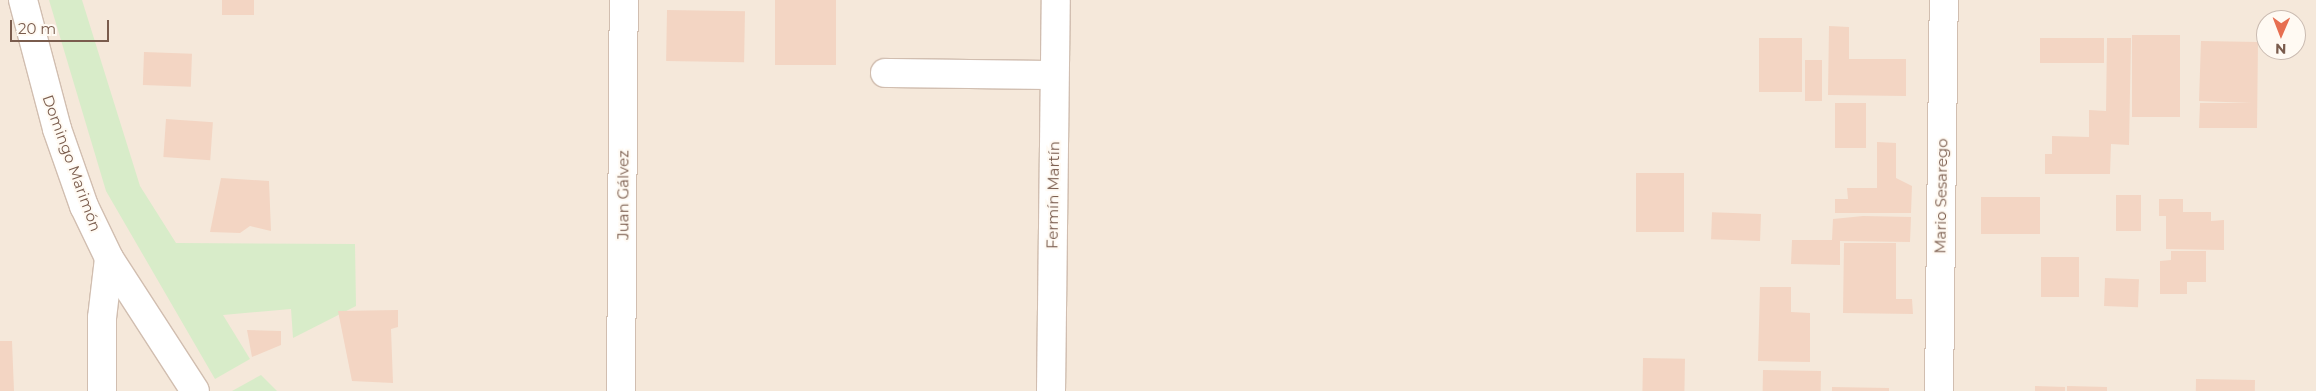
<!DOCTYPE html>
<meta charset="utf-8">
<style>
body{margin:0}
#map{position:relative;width:2316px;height:391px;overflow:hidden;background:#fdf6ec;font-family:Montserrat,sans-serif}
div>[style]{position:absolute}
.residential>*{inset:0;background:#f5e8da}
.green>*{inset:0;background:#d8ecc9}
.building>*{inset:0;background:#f3d5c3;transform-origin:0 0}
.roads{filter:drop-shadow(1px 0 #d1beb0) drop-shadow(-1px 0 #d1beb0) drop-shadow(0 1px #d1beb0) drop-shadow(0 -1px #d1beb0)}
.minor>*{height:28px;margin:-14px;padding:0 14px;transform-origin:14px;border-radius:14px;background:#fff}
span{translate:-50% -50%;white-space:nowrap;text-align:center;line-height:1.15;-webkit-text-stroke:4px #fffaf3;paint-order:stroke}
.street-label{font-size:15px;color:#7a5c4d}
.north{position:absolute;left:2256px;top:10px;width:50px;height:50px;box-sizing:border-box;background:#fffaf3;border:1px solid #cabbb1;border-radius:50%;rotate:181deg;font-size:14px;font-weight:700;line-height:20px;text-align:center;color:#7a5c4d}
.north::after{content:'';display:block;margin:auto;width:18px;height:22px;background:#e76f51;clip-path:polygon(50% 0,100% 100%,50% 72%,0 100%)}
.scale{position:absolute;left:10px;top:20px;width:99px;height:22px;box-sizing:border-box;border:2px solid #7a5c4d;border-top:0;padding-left:6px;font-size:15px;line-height:18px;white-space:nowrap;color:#7a5c4d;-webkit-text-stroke:4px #fffaf3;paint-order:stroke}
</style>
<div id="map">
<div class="residential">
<i style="clip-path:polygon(evenodd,0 0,2316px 0,2316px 391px,0 391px,0 0,2266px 20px,2296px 20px,2296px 50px,2266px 50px,2266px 20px)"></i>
</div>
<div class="green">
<i style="clip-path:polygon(49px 0,82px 0,140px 186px,176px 243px,355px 244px,356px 306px,293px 338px,291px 309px,223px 315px,250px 359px,215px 379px,106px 191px)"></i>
<i style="clip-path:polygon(261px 375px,277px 391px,232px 391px)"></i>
</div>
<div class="building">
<i style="left:222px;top:0;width:32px;height:15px"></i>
<i style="left:775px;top:0;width:61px;height:65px"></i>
<i style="left:667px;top:10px;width:78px;height:51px;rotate:1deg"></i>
<i style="clip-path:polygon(1829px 26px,1849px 27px,1849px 59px,1906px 59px,1906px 96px,1828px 95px)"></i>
<i style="left:2132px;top:35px;width:48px;height:82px"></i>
<i style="left:1759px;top:38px;width:43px;height:54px"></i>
<i style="left:2040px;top:38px;width:64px;height:25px"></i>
<i style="clip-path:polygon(2107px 38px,2131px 38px,2129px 145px,2111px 144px,2110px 174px,2045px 174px,2045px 154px,2052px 154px,2052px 136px,2089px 137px,2089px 110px,2106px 111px)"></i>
<i style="clip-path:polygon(2201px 41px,2258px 42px,2257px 128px,2199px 128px,2200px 103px,2252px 103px,2199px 101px)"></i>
<i style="left:144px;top:52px;width:48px;height:33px;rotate:2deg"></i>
<i style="left:1805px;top:60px;width:17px;height:41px"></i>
<i style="left:1835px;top:103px;width:31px;height:45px"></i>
<i style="left:166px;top:119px;width:47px;height:38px;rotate:4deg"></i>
<i style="clip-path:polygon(1877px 142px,1896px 143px,1896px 178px,1912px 186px,1911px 213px,1835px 213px,1835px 199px,1848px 199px,1847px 188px,1877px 188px)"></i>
<i style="left:1636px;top:173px;width:48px;height:59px"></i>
<i style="clip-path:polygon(221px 178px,269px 181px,271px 231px,250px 226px,240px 233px,210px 232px)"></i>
<i style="left:2116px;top:195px;width:25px;height:36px"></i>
<i style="left:1981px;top:197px;width:59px;height:37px"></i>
<i style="clip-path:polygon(2159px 199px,2183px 199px,2183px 212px,2211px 212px,2211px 221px,2224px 220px,2224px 250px,2166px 249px,2166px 216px,2159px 216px)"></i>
<i style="left:1761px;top:214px;width:27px;height:49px;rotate:92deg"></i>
<i style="clip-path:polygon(1863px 216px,1911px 217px,1910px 242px,1840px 241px,1840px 265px,1791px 264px,1792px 240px,1832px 240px,1833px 219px)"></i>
<i style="clip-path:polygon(1844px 243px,1896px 243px,1896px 299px,1912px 299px,1913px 314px,1843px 313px)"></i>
<i style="clip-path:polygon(2171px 251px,2206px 251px,2206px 282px,2187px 282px,2187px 294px,2160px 294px,2160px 261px,2171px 260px)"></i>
<i style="left:2041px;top:257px;width:38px;height:40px"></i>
<i style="left:2105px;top:278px;width:34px;height:28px;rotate:2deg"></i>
<i style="clip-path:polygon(1760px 287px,1791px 287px,1791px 312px,1810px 313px,1810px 362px,1758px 361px)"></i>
<i style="clip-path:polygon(398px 310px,398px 327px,391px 329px,393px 383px,352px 381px,338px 311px)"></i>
<i style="clip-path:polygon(247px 330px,281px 331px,281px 345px,252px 357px)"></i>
<i style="clip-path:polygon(0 341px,12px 341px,14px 391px,0 391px)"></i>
<i style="left:1643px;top:358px;width:42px;height:33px;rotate:1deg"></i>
<i style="left:1763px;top:370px;width:58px;height:21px;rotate:1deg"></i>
<i style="left:2196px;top:379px;width:59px;height:12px;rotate:1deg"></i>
<i style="clip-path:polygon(2035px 386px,2065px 387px,2065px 391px,2035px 391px)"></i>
<i style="clip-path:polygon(2067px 386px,2107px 387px,2107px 391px,2067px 391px)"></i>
<i style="clip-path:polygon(1832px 387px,1889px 388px,1889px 391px,1832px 391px)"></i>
</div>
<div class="roads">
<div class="minor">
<i style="left:23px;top:0;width:133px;rotate:75.2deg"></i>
<i style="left:57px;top:129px;width:82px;rotate:70.7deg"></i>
<i style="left:84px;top:206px;width:58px;rotate:64.3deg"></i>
<i style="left:109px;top:258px;width:158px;rotate:57.1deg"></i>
<i style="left:885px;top:73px;width:169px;rotate:0.7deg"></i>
<i style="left:102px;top:391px;width:73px;rotate:-90deg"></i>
<i style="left:102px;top:318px;width:60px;rotate:-83.3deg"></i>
<i style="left:621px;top:391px;width:391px;rotate:-89.6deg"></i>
<i style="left:1051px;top:391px;width:391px;rotate:-89.3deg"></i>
<i style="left:1939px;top:391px;width:391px;rotate:-89.3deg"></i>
</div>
</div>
<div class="street-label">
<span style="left:72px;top:163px;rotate:70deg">Domingo Marimón</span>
<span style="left:623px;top:195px;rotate:-90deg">Juan Gálvez</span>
<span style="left:1053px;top:195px;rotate:-89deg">Fermín Martín</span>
<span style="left:1941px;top:196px;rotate:-89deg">Mario Sesarego</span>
</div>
<div class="north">N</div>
<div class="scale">20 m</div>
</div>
